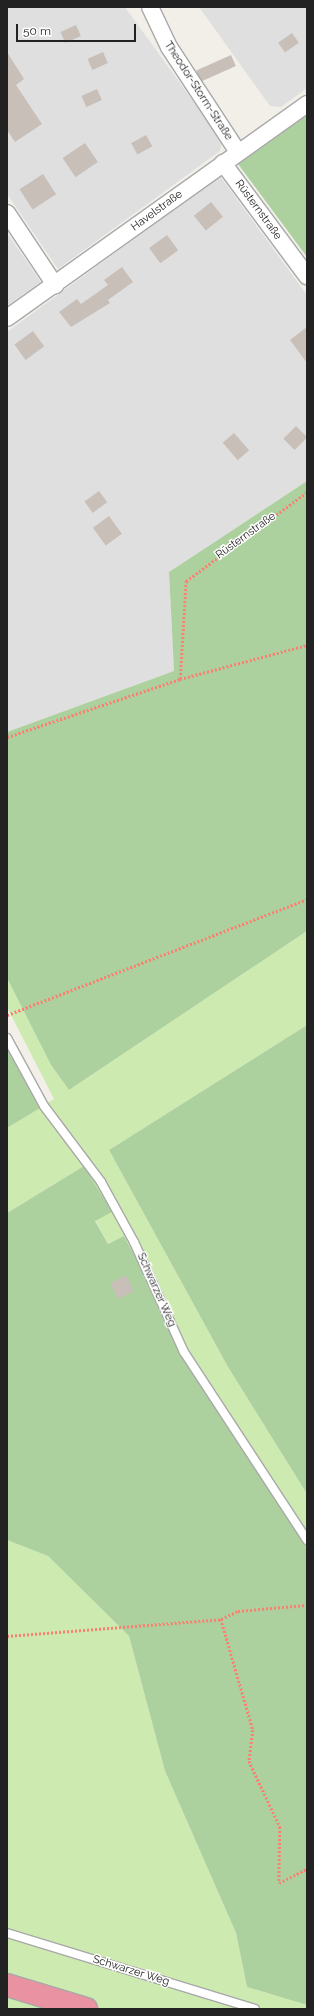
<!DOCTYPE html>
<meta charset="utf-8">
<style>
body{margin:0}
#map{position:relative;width:314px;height:2016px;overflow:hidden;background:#f2efe9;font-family:Raleway,sans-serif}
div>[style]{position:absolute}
.residential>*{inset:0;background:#e0dfdf}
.grass>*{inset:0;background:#cdebb0}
.forest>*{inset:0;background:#add19e}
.building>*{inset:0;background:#c7bfb8;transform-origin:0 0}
.path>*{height:2.5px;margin-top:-1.25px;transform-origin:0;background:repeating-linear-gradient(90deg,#fa8072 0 2px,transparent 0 4px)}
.roads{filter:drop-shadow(1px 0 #a9a9a9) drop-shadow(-1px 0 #a9a9a9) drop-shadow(0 1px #a9a9a9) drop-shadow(0 -1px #a9a9a9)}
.service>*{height:8px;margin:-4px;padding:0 4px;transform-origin:4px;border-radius:4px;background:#fff}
.minor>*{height:16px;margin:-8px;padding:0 8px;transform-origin:8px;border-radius:8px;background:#fff}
.motorway>*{height:22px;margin:-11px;padding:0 11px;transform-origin:11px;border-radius:11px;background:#e892a2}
span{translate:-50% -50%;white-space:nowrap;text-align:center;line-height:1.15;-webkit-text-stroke:3px #fff;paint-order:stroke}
.street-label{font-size:11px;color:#222}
.frame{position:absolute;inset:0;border:8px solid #222;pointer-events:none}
.scale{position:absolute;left:16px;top:24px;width:120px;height:18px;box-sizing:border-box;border:2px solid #222;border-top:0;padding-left:5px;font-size:12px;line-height:14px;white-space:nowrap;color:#222;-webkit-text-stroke:3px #fff;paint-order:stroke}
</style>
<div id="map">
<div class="residential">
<i style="clip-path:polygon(7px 7px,125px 7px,222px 141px,220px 151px,58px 269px,7px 194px)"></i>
<i style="clip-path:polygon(199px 7px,307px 7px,307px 88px,281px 107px,270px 106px)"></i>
<i style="clip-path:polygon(220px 176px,307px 295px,307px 481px,169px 572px,174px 671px,7px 732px,7px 332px)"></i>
<i style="clip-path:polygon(7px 233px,41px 282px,7px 306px)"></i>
</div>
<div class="grass">
<i style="clip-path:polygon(307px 931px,307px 1025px,109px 1150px,228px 1367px,307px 1494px,307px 1548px,201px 1380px,124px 1236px,108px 1244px,95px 1220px,111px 1212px,84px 1166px,7px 1213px,7px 1128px,54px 1099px,7px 1007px,7px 978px,51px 1065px,69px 1090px)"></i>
<i style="clip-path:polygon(7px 1540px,48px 1556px,129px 1636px,165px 1771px,236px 1933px,247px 1987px,307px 2005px,307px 2009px,7px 2009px)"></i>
</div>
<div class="forest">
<i style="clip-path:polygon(307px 115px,307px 257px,238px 164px)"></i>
<i style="clip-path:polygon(307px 481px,307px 931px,69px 1090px,51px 1065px,7px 978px,7px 732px,174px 671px,169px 572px)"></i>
<i style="clip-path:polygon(307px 1025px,307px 1494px,228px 1367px,109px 1150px)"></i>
<i style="clip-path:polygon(7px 1047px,40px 1108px,7px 1128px)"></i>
<i style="clip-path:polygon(84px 1166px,112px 1212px,95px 1221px,108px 1244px,124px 1236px,201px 1380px,307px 1548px,307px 2005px,247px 1987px,236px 1933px,165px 1771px,129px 1636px,48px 1556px,7px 1540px,7px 1213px)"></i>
</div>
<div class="building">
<i style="left:76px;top:25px;width:12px;height:17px;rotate:66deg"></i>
<i style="left:292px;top:33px;width:12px;height:17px;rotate:55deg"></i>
<i style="clip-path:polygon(7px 52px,24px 79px,16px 85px,42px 124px,15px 142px,7px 130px)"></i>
<i style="left:103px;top:52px;width:12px;height:17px;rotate:66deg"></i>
<i style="left:231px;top:55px;width:12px;height:38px;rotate:66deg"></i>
<i style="left:97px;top:89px;width:12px;height:17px;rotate:66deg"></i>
<i style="left:146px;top:135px;width:13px;height:17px;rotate:61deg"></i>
<i style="left:85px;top:143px;width:23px;height:27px;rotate:56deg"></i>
<i style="left:43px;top:174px;width:24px;height:28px;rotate:57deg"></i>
<i style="left:211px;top:202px;width:19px;height:22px;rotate:51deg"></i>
<i style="left:167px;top:235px;width:19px;height:22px;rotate:54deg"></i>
<i style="clip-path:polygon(122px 267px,133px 282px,108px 300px,110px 303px,71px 327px,59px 312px,77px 299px,81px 304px,108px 285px,104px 280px)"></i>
<i style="clip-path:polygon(307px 327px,307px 363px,290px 340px)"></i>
<i style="left:33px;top:331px;width:19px;height:23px;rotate:54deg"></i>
<i style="left:296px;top:426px;width:16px;height:18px;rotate:45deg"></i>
<i style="left:234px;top:433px;width:23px;height:15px;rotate:49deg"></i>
<i style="left:99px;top:491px;width:14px;height:18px;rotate:54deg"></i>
<i style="left:109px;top:516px;width:22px;height:20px;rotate:54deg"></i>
<i style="left:126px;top:1275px;width:18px;height:18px;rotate:63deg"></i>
</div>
<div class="path">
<i style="left:180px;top:679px;width:131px;rotate:-15deg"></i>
<i style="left:7px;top:737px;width:182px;rotate:-18.5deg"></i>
<i style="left:180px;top:679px;width:98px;rotate:-86.5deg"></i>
<i style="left:186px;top:581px;width:150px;rotate:-36.3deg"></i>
<i style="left:7px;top:1015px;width:322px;rotate:-21.1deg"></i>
<i style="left:221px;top:1619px;width:19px;rotate:-25deg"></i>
<i style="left:238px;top:1611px;width:69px;rotate:-5deg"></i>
<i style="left:7px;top:1636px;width:215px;rotate:-4.5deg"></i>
<i style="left:221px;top:1619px;width:116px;rotate:73.9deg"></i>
<i style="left:253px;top:1730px;width:31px;rotate:97deg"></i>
<i style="left:249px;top:1761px;width:73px;rotate:64.8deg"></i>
<i style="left:280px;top:1827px;width:56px;rotate:91deg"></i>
<i style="left:279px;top:1883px;width:31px;rotate:-27deg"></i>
</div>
<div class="roads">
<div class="service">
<i style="left:7px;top:1038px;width:77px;rotate:61.4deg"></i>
<i style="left:44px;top:1106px;width:95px;rotate:53.1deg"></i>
<i style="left:101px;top:1182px;width:68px;rotate:61.2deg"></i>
<i style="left:134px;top:1242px;width:121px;rotate:65.6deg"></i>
<i style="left:184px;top:1352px;width:225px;rotate:56.8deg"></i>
<i style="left:7px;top:1933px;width:259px;rotate:17deg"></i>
</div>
<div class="minor">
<i style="left:150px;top:7px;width:44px;rotate:64.6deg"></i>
<i style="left:169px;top:47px;width:126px;rotate:56.7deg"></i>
<i style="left:223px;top:163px;width:141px;rotate:53.4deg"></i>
<i style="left:7px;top:213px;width:87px;rotate:56.3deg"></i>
<i style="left:7px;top:318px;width:369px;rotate:-35.5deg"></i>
</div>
<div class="motorway">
<i style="left:7px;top:1985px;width:83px;rotate:16.9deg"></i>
</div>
</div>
<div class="street-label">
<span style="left:198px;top:91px;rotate:57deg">Theodor-Storm-Straße</span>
<span style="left:258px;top:210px;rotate:54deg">Rüsternstraße</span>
<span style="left:157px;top:211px;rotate:-36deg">Havelstraße</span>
<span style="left:246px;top:536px;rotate:-36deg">Rüsternstraße</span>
<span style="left:156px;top:1290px;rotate:66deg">Schwarzer Weg</span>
<span style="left:131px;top:1971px;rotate:17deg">Schwarzer Weg</span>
</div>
<div class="frame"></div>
<div class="scale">50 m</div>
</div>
